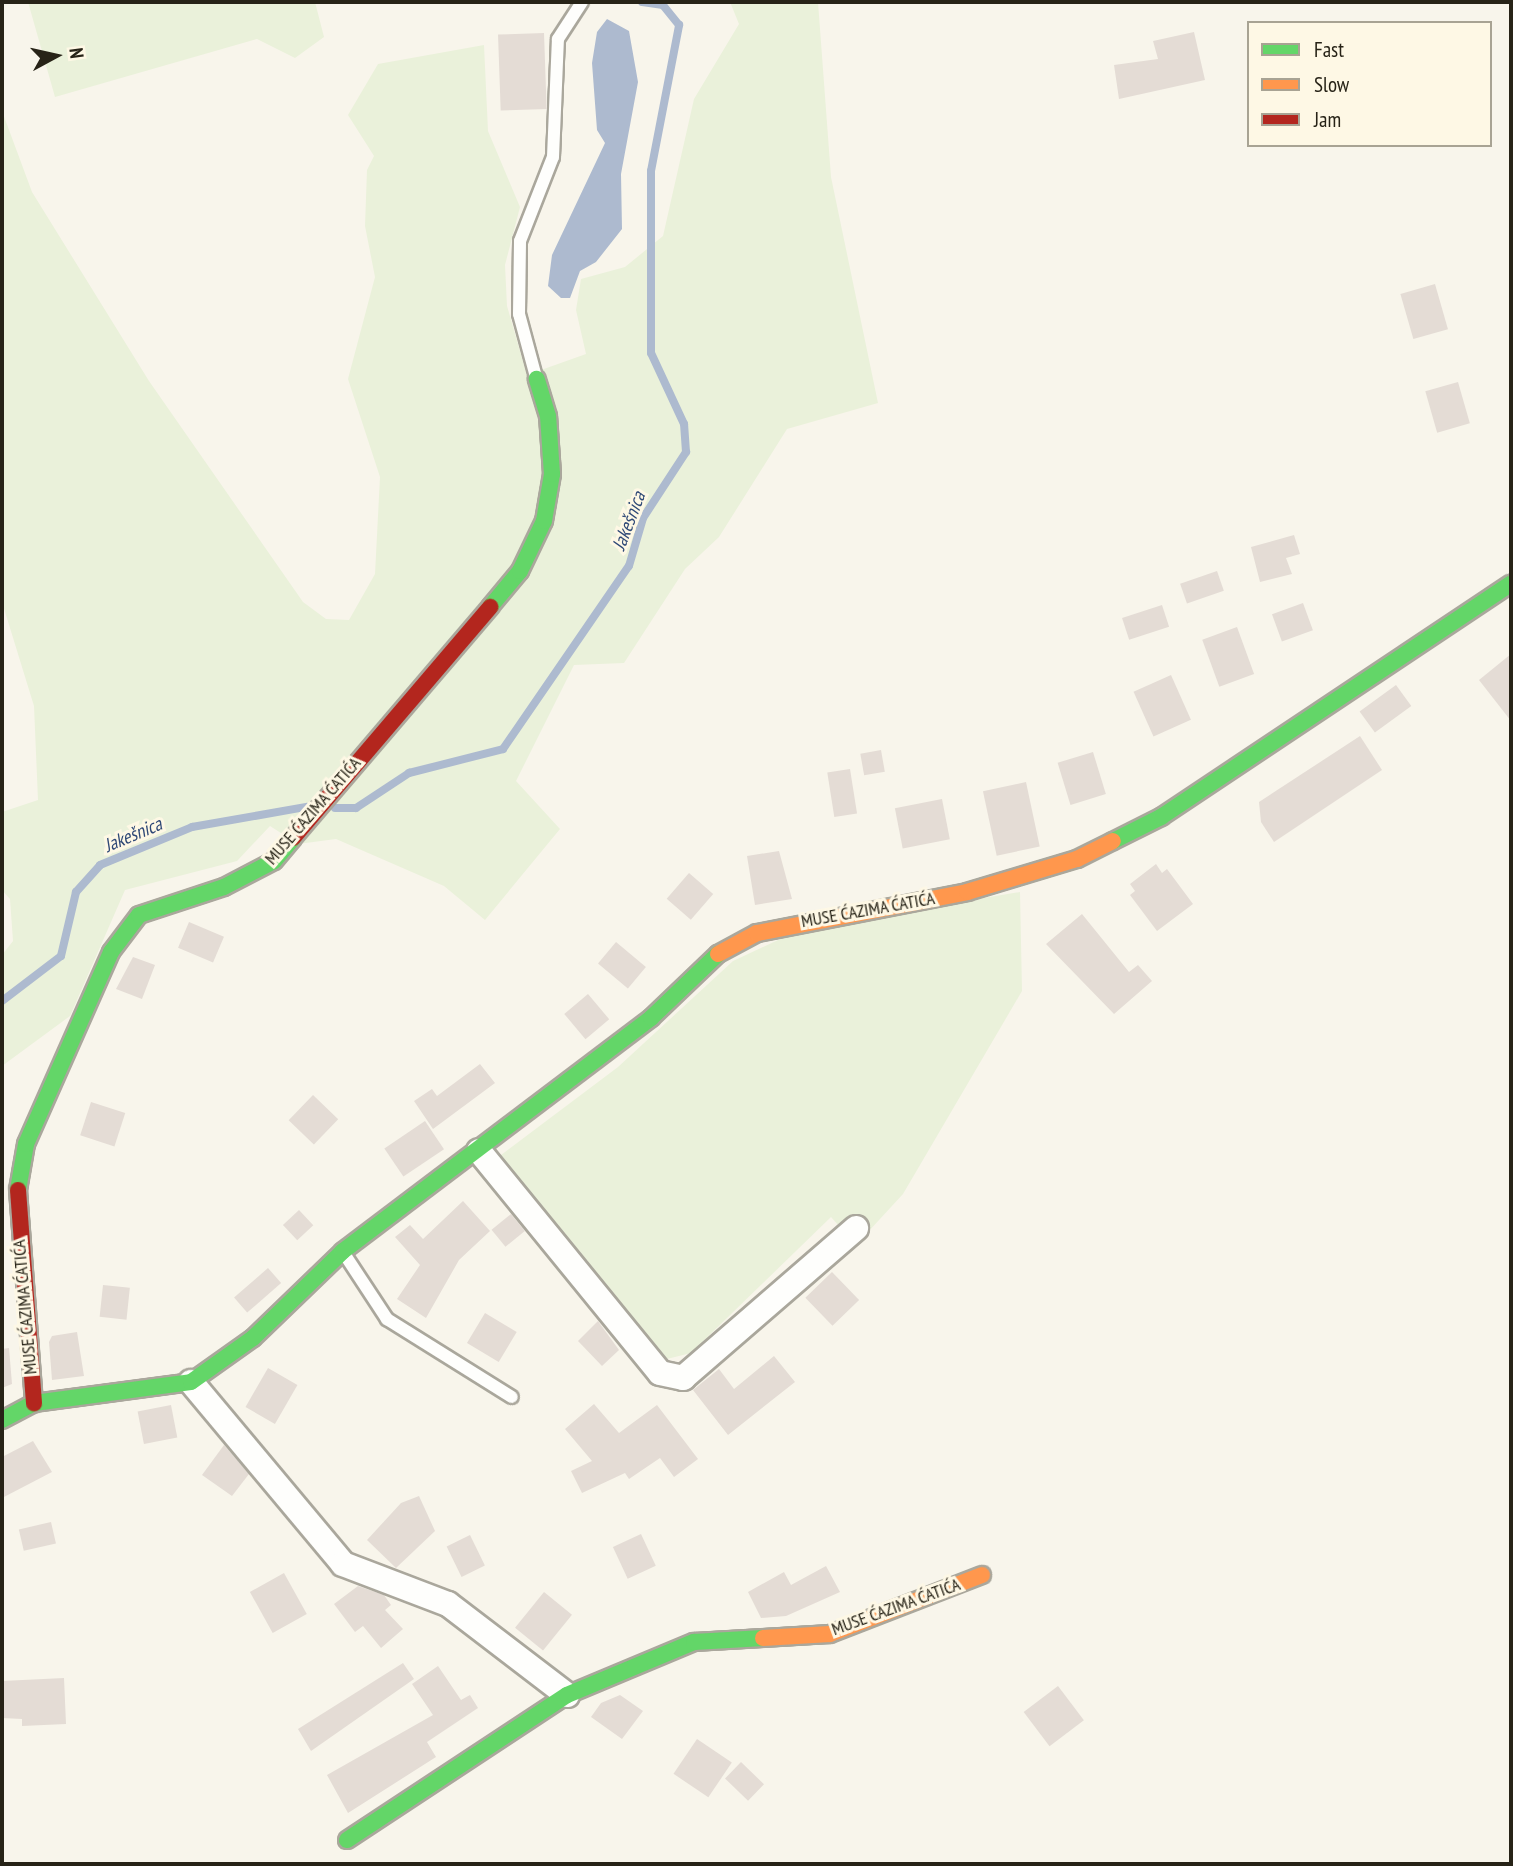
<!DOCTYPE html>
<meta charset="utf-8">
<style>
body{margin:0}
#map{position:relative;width:1513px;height:1866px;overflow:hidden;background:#f8f5eb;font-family:"PT Sans Narrow",sans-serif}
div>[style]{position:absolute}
.green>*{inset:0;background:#eaf1da}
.water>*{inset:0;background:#adbacf}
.stream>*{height:8px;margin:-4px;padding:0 4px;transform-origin:4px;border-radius:4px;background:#adbacf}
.building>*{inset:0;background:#e4dcd5;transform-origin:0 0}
.roads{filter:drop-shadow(2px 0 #aaa79c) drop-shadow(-2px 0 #aaa79c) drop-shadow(0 2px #aaa79c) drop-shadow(0 -2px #aaa79c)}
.lane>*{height:12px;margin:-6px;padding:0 6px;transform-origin:6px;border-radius:6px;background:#fefefc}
.street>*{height:24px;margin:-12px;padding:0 12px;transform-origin:12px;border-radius:12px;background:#fefefc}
.fast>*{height:16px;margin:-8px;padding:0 8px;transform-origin:8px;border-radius:8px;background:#63d668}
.slow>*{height:16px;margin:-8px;padding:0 8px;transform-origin:8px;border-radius:8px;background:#ff974d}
.jam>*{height:16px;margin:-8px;padding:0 8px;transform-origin:8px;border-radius:8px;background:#b3261e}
span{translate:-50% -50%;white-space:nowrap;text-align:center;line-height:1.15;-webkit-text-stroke:6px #fef8e5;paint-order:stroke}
.street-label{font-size:18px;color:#272317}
.water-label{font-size:19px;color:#2e4876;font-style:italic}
.frame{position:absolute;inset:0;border:4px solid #272317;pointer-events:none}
.legend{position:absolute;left:1247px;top:21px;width:245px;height:126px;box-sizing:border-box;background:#fef8e5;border:2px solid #a8a393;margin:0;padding:9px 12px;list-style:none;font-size:21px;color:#272317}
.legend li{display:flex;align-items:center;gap:14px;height:35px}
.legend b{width:35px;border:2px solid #a8a393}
.north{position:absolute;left:21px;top:21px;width:70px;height:70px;-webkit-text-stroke:5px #fef8e5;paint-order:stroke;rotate:82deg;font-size:19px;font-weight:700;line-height:28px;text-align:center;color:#272317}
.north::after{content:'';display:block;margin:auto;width:24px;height:32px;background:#272317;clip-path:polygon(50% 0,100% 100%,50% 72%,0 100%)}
</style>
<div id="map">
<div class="green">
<i style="clip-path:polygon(28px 2px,315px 2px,324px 37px,295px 58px,257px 39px,55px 97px)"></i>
<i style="clip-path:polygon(730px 2px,818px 2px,831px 177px,878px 403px,787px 429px,719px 537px,685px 569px,624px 663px,574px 665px,516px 781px,560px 829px,485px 920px,444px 886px,336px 839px,298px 844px,270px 826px,237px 861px,125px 890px,70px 1016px,2px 1066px,2px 955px,13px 941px,10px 899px,2px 890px,2px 812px,38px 800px,34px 706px,2px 602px,2px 111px,32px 192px,149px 381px,303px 602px,326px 619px,349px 620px,375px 574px,380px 477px,348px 379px,375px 277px,365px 226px,367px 170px,374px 156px,348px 115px,378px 64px,484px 45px,488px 131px,520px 207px,505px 265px,507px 306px,527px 375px,586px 354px,576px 310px,581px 279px,625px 267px,663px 236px,694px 99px,739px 24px)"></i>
<i style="clip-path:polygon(1020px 892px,1022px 991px,903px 1194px,856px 1245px,831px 1217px,691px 1353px,667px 1359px,497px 1158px,618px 1067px,733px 961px,804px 928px)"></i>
</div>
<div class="water">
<i style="clip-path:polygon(607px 19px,629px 31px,638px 82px,621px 174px,622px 229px,596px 262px,580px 271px,570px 298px,561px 298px,548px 286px,552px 255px,605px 143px,597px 130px,592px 63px,597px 32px)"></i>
</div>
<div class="stream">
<i style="left:335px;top:808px;width:21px"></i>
<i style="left:356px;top:808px;width:64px;rotate:-33.4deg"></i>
<i style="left:409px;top:773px;width:97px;rotate:-14.3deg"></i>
<i style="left:503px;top:749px;width:222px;rotate:-55.5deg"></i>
<i style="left:629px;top:566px;width:50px;rotate:-73.7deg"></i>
<i style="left:643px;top:518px;width:79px;rotate:-56.9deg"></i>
<i style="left:686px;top:452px;width:28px;rotate:-94deg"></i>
<i style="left:684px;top:424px;width:78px;rotate:-114.9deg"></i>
<i style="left:651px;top:353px;width:182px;rotate:-90deg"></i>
<i style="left:651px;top:171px;width:149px;rotate:-79.1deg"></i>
<i style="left:679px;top:25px;width:26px;rotate:-129deg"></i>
<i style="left:663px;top:5px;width:21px;rotate:-172deg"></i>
<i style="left:2px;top:1001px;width:74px;rotate:-37.3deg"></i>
<i style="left:61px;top:956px;width:66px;rotate:-76.8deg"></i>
<i style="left:76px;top:892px;width:36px;rotate:-48deg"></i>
<i style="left:100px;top:865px;width:100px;rotate:-22.4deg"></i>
<i style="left:192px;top:827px;width:116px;rotate:-10deg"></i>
</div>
<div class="building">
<i style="clip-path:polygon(1194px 32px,1205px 80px,1119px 99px,1114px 65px,1158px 59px,1153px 41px)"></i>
<i style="left:544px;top:33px;width:76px;height:46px;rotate:88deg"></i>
<i style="left:1435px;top:284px;width:47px;height:36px;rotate:74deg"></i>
<i style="left:1458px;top:382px;width:43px;height:34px;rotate:74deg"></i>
<i style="clip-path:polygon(1294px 535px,1300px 554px,1286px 558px,1292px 574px,1260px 582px,1251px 547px)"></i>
<i style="left:1217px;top:571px;width:21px;height:39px;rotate:71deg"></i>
<i style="left:1303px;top:603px;width:29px;height:33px;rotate:70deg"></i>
<i style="left:1162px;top:605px;width:23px;height:42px;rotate:72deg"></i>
<i style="left:1237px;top:627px;width:50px;height:37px;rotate:70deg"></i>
<i style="clip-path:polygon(1511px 654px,1511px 721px,1479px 680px)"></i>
<i style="left:1171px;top:675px;width:49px;height:41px;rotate:66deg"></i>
<i style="left:1396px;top:685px;width:26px;height:45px;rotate:54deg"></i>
<i style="clip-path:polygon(1360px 736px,1382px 770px,1274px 842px,1261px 822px,1259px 802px)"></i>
<i style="left:881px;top:750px;width:22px;height:21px;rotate:80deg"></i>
<i style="left:1093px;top:752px;width:44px;height:37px;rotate:73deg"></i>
<i style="left:850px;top:769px;width:45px;height:23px;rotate:81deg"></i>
<i style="left:1026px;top:782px;width:66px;height:44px;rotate:78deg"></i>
<i style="left:942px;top:799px;width:41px;height:48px;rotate:79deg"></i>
<i style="clip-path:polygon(779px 851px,792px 899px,755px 905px,747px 856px)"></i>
<i style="clip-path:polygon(1156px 864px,1162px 873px,1167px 869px,1193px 904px,1157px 931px,1130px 895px,1135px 891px,1130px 884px)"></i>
<i style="left:689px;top:873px;width:32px;height:34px;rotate:41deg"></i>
<i style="clip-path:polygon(1082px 914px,1129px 972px,1138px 965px,1152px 981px,1114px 1014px,1046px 944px)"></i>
<i style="left:189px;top:922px;width:38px;height:28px;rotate:23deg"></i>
<i style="left:616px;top:942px;width:39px;height:28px;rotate:40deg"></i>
<i style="clip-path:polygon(133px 957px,155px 965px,142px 999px,116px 989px)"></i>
<i style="left:588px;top:994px;width:33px;height:31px;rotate:50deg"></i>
<i style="clip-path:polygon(480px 1064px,495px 1083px,433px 1129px,414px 1101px,432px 1089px,437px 1096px)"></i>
<i style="left:313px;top:1095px;width:35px;height:35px;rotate:44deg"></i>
<i style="left:91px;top:1102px;width:36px;height:35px;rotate:18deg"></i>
<i style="left:425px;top:1121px;width:34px;height:49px;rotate:56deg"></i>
<i style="clip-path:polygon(463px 1201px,490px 1231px,459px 1260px,426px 1318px,397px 1299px,420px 1265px,395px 1237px,410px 1225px,423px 1239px)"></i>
<i style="left:299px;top:1210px;width:21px;height:22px;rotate:47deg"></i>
<i style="left:511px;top:1214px;width:22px;height:25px;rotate:51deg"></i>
<i style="left:268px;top:1268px;width:20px;height:45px;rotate:49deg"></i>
<i style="left:832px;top:1272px;width:39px;height:37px;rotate:46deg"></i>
<i style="left:103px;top:1285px;width:27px;height:32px;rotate:6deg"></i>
<i style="left:485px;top:1313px;width:37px;height:35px;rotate:31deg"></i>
<i style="clip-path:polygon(598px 1321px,619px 1350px,602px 1366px,578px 1341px)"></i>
<i style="clip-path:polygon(77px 1332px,84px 1376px,52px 1380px,49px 1342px,52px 1336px)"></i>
<i style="clip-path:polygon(9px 1348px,12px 1384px,2px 1388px,2px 1349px)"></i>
<i style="clip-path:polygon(774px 1356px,795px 1382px,728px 1435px,693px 1390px,719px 1369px,734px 1389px)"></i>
<i style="left:268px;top:1368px;width:34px;height:45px;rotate:30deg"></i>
<i style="clip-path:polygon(594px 1404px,619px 1433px,657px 1405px,698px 1459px,674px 1477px,660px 1458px,629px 1479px,625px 1473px,582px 1493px,571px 1471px,592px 1461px,565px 1429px)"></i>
<i style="left:171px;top:1405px;width:33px;height:34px;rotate:79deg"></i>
<i style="clip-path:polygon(33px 1441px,52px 1472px,2px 1498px,2px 1457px)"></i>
<i style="clip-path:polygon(224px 1445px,249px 1474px,232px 1496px,202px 1475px)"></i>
<i style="clip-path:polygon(419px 1496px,435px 1531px,396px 1568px,367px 1540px,401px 1503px)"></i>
<i style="left:51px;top:1522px;width:22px;height:33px;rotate:77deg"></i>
<i style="left:641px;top:1534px;width:35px;height:31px;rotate:65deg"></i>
<i style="left:470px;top:1535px;width:34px;height:26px;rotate:64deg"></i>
<i style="clip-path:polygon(826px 1566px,840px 1592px,786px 1616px,761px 1618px,748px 1592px,784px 1572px,791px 1585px)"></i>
<i style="left:284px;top:1573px;width:47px;height:39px;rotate:61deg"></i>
<i style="clip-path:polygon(358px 1586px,384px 1595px,391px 1605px,385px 1610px,403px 1629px,381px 1648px,363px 1626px,355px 1632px,334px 1604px)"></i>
<i style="left:544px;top:1592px;width:36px;height:46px;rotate:39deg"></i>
<i style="clip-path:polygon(403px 1663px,414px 1679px,311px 1751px,298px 1729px)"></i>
<i style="clip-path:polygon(438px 1666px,461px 1700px,470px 1695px,478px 1708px,427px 1742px,436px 1757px,348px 1813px,327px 1775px,433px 1715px,412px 1684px)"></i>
<i style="clip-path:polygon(64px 1678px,66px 1724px,22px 1726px,22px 1719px,2px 1718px,2px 1681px)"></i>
<i style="left:1058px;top:1686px;width:43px;height:43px;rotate:53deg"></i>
<i style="clip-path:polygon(620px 1695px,643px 1711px,622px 1739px,591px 1717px,601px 1703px)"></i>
<i style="left:697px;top:1739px;width:42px;height:42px;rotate:34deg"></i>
<i style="left:741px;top:1762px;width:32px;height:23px;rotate:44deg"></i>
</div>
<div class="roads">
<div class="lane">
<i style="left:536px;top:377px;width:65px;rotate:-105.1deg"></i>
<i style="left:519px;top:314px;width:73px;rotate:-89.2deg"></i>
<i style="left:520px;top:241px;width:90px;rotate:-68.6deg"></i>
<i style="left:553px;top:157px;width:118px;rotate:-87.6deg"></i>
<i style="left:558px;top:39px;width:44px;rotate:-57deg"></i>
<i style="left:345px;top:1255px;width:77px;rotate:56.7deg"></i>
<i style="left:387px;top:1319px;width:147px;rotate:32deg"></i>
</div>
<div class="street">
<i style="left:479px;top:1151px;width:286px;rotate:50.8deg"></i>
<i style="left:660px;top:1373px;width:24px;rotate:12deg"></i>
<i style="left:683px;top:1378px;width:229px;rotate:-40.9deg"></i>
<i style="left:191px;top:1382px;width:237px;rotate:50.1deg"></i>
<i style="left:343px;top:1564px;width:112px;rotate:20.9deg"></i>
<i style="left:448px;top:1604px;width:150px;rotate:37.4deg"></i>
</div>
<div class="fast">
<i style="left:490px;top:607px;width:47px;rotate:-50.2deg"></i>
<i style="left:520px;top:571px;width:55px;rotate:-64.4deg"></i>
<i style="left:544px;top:521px;width:48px;rotate:-80.3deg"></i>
<i style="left:552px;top:474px;width:58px;rotate:-93.9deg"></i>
<i style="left:548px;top:416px;width:39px;rotate:-107deg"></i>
<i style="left:1113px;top:841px;width:54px;rotate:-26.6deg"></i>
<i style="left:1161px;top:817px;width:420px;rotate:-33.7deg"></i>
<i style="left:18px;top:1190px;width:47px;rotate:-80.1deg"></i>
<i style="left:26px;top:1144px;width:210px;rotate:-66.1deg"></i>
<i style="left:111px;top:952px;width:46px;rotate:-52.9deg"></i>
<i style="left:139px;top:915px;width:89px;rotate:-18.2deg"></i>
<i style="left:224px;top:887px;width:56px;rotate:-27.5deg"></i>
<i style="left:274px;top:861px;width:30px;rotate:-50deg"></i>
<i style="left:2px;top:1420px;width:36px;rotate:-28deg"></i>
<i style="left:34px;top:1403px;width:158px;rotate:-7.6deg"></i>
<i style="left:191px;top:1382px;width:76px;rotate:-35.4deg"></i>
<i style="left:253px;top:1338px;width:125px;rotate:-44deg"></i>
<i style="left:343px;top:1251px;width:386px;rotate:-37.1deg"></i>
<i style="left:651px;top:1018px;width:93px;rotate:-43.7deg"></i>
<i style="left:347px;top:1840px;width:263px;rotate:-33.4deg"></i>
<i style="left:567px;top:1695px;width:138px;rotate:-22.7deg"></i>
<i style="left:694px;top:1642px;width:69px;rotate:-3.3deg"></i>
</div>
<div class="slow">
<i style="left:718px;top:954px;width:44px;rotate:-28.3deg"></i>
<i style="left:757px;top:933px;width:214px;rotate:-11deg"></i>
<i style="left:967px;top:892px;width:115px;rotate:-16.7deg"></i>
<i style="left:1077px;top:859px;width:40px;rotate:-26.6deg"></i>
<i style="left:763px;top:1638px;width:67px;rotate:-3.4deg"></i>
<i style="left:830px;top:1634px;width:163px;rotate:-21.2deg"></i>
</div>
<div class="jam">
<i style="left:293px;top:838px;width:304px;rotate:-49.5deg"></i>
<i style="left:18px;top:1190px;width:214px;rotate:85.7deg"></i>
</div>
</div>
<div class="street-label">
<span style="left:313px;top:811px;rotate:-49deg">MUSE ĆAZIMA ĆATIĆA</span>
<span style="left:868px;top:910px;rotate:-10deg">MUSE ĆAZIMA ĆATIĆA</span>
<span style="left:25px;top:1307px;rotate:-95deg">MUSE ĆAZIMA ĆATIĆA</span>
<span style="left:896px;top:1607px;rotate:-20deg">MUSE ĆAZIMA ĆATIĆA</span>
</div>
<div class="water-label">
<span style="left:629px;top:521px;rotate:-69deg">Jakešnica</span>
<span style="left:133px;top:835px;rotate:-23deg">Jakešnica</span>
</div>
<div class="frame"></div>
<ul class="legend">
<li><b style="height:9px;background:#63d668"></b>Fast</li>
<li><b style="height:9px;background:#ff974d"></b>Slow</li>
<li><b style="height:9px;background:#b3261e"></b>Jam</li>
</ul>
<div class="north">N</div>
</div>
